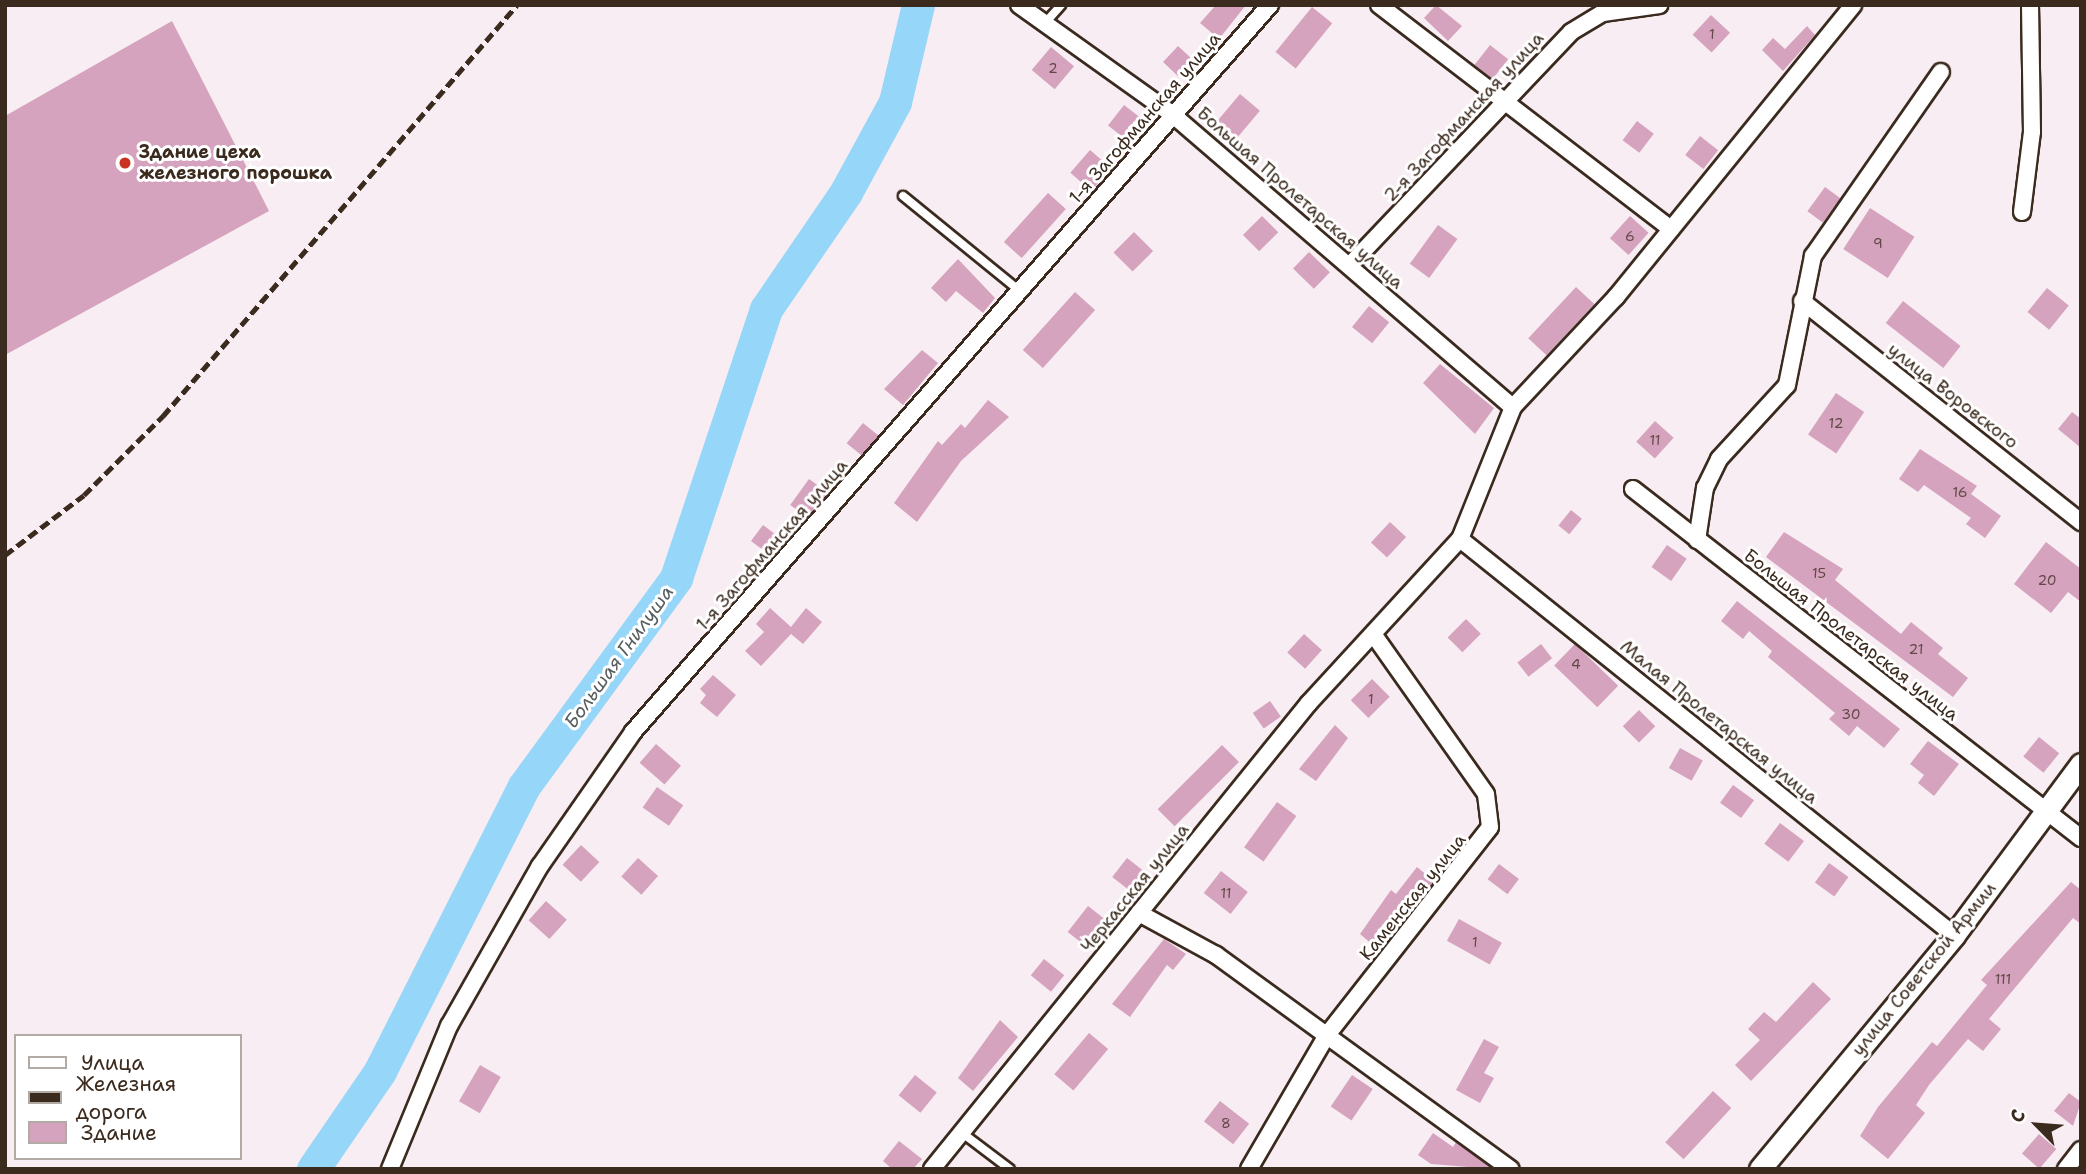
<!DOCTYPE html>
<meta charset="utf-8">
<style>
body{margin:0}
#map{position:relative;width:2086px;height:1174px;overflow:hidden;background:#f7edf2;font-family:"Shantell Sans",sans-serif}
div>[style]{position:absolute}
.river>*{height:33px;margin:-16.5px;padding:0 16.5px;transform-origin:16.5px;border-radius:16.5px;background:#96d6f8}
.building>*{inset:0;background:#d6a3be;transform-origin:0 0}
.roads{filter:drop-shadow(2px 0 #3b2a1e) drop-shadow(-2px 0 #3b2a1e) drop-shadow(0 2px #3b2a1e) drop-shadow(0 -2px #3b2a1e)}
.service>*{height:8px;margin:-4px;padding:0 4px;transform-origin:4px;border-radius:4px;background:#fff}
.minor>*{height:16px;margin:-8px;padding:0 8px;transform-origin:8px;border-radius:8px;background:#fff}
.secondary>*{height:21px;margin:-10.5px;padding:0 10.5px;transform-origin:10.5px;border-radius:10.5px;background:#fff}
.rail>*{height:5px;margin-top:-2.5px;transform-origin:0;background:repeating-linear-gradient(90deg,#3b2a1e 0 10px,transparent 0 15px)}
.dots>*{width:19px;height:19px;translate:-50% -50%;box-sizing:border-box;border:4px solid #fff;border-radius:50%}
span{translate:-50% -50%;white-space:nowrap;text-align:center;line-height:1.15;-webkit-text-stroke:6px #fff;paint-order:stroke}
.number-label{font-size:14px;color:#624846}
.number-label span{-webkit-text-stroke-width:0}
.street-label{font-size:18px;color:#3b2a1e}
.poi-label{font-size:18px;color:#3b2a1e;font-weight:700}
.left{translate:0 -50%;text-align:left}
.water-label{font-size:19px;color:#565e5f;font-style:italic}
.frame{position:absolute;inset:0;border:7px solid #3b2a1e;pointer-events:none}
.legend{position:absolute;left:14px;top:1034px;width:228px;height:126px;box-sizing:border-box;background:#fff;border:2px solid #b1aaa5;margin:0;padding:9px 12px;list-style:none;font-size:21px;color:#3b2a1e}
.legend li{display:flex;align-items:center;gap:14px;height:35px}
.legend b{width:35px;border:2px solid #b1aaa5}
.north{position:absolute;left:2002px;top:1090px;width:70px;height:70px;-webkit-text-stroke:5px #fff;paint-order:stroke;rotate:295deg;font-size:19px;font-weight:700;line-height:28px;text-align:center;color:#3b2a1e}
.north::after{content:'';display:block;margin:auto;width:24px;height:32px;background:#3b2a1e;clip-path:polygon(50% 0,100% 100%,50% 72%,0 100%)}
</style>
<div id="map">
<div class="river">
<i style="left:313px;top:1169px;width:119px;rotate:-55.6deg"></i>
<i style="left:380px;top:1071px;width:319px;rotate:-63.2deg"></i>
<i style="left:524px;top:786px;width:258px;rotate:-53.8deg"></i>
<i style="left:676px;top:578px;width:284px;rotate:-71.5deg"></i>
<i style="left:766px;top:309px;width:142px;rotate:-55.6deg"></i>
<i style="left:846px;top:192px;width:102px;rotate:-61.4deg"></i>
<i style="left:895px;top:102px;width:100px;rotate:-76.7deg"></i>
</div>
<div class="building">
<i style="clip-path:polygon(1216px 5px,1246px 5px,1219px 39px,1200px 23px)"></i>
<i style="clip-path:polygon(1436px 5px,1462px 26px,1448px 41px,1424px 18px)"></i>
<i style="left:1312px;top:7px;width:26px;height:58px;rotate:39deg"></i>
<i style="left:1711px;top:15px;width:26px;height:27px;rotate:43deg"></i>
<i style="clip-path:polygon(172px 21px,269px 211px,5px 355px,5px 116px)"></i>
<i style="clip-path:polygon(1807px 26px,1815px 35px,1783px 71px,1762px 50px,1773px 38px,1785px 49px)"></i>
<i style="left:1490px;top:45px;width:23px;height:25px;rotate:38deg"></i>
<i style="left:1178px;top:46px;width:21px;height:22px;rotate:43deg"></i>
<i style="left:1051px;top:47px;width:30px;height:30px;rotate:40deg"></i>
<i style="left:1240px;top:94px;width:26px;height:35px;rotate:40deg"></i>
<i style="left:1124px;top:105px;width:29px;height:26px;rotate:38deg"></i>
<i style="left:1637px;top:121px;width:21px;height:24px;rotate:37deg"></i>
<i style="left:1700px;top:136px;width:23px;height:24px;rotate:38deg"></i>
<i style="left:1090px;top:150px;width:28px;height:30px;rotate:41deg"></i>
<i style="left:1825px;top:187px;width:19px;height:30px;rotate:36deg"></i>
<i style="left:1048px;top:193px;width:24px;height:66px;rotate:42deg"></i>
<i style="left:1870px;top:208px;width:53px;height:49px;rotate:33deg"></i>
<i style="left:1262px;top:216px;width:23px;height:27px;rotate:45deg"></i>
<i style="left:1630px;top:216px;width:25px;height:30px;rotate:42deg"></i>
<i style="left:1438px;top:225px;width:24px;height:48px;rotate:36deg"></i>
<i style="left:1134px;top:232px;width:27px;height:29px;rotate:45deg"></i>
<i style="left:1309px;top:252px;width:29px;height:23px;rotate:44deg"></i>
<i style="clip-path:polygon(958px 259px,995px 298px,983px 313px,956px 291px,946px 302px,931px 288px)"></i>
<i style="left:1576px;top:287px;width:25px;height:70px;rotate:43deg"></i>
<i style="left:2047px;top:288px;width:28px;height:31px;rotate:39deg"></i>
<i style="left:1075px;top:292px;width:27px;height:78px;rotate:42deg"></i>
<i style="left:1903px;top:301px;width:73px;height:28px;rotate:38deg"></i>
<i style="left:1369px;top:306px;width:26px;height:27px;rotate:39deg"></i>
<i style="clip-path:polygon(922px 350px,938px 363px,903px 405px,884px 389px)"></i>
<i style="clip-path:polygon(1440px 364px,1494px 408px,1475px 434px,1423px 383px)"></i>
<i style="left:1836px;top:393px;width:34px;height:50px;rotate:34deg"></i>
<i style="clip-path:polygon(988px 400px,1009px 417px,961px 461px,917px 522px,894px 503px,938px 441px,942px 445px,961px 424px,965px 428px)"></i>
<i style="clip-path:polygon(2072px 412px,2081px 419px,2081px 448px,2058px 429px)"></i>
<i style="left:1655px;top:421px;width:25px;height:28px;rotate:42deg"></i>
<i style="left:863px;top:423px;width:21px;height:26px;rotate:39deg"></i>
<i style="clip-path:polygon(1920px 449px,1977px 486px,1971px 494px,2001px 516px,1985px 538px,1966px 524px,1971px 518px,1924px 485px,1918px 492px,1899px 479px)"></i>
<i style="left:809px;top:479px;width:24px;height:32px;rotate:36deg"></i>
<i style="left:1571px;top:510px;width:14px;height:20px;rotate:39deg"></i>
<i style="left:1390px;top:522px;width:22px;height:28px;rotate:43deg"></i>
<i style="left:763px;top:525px;width:25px;height:20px;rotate:37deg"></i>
<i style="clip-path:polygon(1784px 532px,1843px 569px,1835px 580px,1901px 634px,1911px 622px,1943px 648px,1938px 654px,1968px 678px,1953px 697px,1766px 557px)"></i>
<i style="clip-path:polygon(2046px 542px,2081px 569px,2081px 602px,2068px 592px,2051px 613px,2014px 584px)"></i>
<i style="left:1667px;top:545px;width:24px;height:27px;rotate:35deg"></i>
<i style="clip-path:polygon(1737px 601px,1900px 729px,1884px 748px,1857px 726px,1849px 736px,1829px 719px,1835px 713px,1768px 657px,1772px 651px,1749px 631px,1743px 639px,1721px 621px)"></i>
<i style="clip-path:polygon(770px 608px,791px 627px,806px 608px,822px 622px,803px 644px,791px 634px,761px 666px,745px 651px,764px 632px,756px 624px)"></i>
<i style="left:1466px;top:619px;width:21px;height:26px;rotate:45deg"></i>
<i style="left:1304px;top:634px;width:24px;height:25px;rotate:42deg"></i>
<i style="left:1541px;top:644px;width:18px;height:30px;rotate:52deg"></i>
<i style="left:1575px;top:644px;width:60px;height:30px;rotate:44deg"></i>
<i style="clip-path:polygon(713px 675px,736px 695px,717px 717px,700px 703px,706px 695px,700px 689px)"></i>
<i style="left:1372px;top:679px;width:25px;height:30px;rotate:45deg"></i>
<i style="left:1270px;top:701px;width:19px;height:21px;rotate:55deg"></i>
<i style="left:1639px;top:710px;width:23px;height:23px;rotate:45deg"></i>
<i style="clip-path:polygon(1335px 725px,1348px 738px,1316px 781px,1299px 769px)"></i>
<i style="left:2039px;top:737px;width:26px;height:25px;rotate:39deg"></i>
<i style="clip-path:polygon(1928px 741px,1959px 764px,1934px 796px,1918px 783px,1924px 775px,1910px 764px)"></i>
<i style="left:656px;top:744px;width:33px;height:25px;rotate:41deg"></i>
<i style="left:1222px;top:745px;width:24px;height:91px;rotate:45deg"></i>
<i style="left:1680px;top:748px;width:26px;height:23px;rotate:29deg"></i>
<i style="left:1733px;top:785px;width:26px;height:22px;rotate:36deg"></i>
<i style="left:657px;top:787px;width:32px;height:25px;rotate:35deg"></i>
<i style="left:1277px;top:802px;width:24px;height:56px;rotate:36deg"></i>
<i style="left:1780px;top:823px;width:30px;height:26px;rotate:37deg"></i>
<i style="left:581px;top:845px;width:25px;height:27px;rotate:43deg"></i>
<i style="left:638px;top:858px;width:27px;height:25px;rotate:42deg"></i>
<i style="left:1127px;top:858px;width:24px;height:24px;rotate:38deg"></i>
<i style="left:1829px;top:863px;width:24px;height:24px;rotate:36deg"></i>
<i style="left:1499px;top:864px;width:25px;height:19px;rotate:37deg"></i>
<i style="clip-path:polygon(1417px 867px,1434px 881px,1380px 951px,1360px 934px,1391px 890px,1396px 894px)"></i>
<i style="left:1221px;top:871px;width:34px;height:28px;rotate:38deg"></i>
<i style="clip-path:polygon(2071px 882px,2081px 890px,2081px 924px,2073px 918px,1989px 1019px,2001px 1029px,1983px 1051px,1968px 1039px,1929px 1085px,1916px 1105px,1925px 1113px,1888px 1159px,1860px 1136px,1878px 1107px,1932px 1042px,1937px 1046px,1987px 985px,1981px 980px)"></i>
<i style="left:546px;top:901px;width:28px;height:26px;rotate:42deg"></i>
<i style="left:1088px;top:906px;width:24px;height:33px;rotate:38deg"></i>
<i style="left:1459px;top:919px;width:49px;height:25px;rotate:29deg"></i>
<i style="clip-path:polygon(1164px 939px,1186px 954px,1173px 970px,1167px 965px,1130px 1017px,1112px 1004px)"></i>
<i style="left:1044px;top:959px;width:26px;height:21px;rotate:39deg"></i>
<i style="clip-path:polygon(1813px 982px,1831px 999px,1751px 1081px,1735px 1065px,1760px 1040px,1748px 1029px,1764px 1012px,1776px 1022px)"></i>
<i style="clip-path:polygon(1000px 1020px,1018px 1037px,973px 1091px,958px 1078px)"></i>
<i style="left:1089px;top:1033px;width:25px;height:54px;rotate:40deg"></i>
<i style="clip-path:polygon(1484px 1039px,1499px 1047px,1484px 1073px,1494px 1078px,1480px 1103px,1456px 1090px)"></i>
<i style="left:480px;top:1065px;width:24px;height:42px;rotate:30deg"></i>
<i style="left:915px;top:1075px;width:28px;height:26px;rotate:39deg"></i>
<i style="left:1352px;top:1075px;width:25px;height:38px;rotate:34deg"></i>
<i style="left:1713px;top:1091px;width:25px;height:70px;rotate:43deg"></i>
<i style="clip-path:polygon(2069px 1093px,2081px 1102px,2073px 1126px,2054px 1111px)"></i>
<i style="left:1220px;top:1101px;width:37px;height:26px;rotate:38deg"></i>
<i style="clip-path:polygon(1433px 1133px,1453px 1147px,1456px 1142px,1493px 1169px,1431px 1164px,1418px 1155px)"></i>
<i style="left:2039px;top:1134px;width:23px;height:26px;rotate:41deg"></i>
<i style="clip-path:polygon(899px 1141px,922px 1159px,913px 1169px,892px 1169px,883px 1161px)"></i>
</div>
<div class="roads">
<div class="service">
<i style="left:1045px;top:23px;width:24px;rotate:-48deg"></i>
<i style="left:903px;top:196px;width:151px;rotate:39.1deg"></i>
<i style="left:961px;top:1132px;width:61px;rotate:37.1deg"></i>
</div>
<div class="minor">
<i style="left:1019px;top:5px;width:189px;rotate:35.5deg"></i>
<i style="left:1173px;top:115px;width:448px;rotate:40.7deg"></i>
<i style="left:1379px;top:5px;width:368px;rotate:37.5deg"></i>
<i style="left:2022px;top:212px;width:81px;rotate:-82.9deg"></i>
<i style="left:2032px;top:132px;width:127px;rotate:-90.9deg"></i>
<i style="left:1350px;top:265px;width:321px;rotate:-46.5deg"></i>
<i style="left:1571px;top:32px;width:37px;rotate:-31deg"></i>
<i style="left:1603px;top:13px;width:57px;rotate:-8.1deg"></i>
<i style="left:1802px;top:301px;width:356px;rotate:38.4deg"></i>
<i style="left:1633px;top:489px;width:568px;rotate:37.92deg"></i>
<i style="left:1460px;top:539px;width:633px;rotate:38.72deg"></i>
<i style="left:1697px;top:540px;width:53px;rotate:-81.3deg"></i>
<i style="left:1705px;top:488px;width:32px;rotate:-64deg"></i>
<i style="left:1719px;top:459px;width:100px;rotate:-47.4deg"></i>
<i style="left:1787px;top:385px;width:132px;rotate:-78.6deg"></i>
<i style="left:1813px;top:256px;width:224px;rotate:-55.2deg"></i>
<i style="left:1139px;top:913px;width:88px;rotate:28.6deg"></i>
<i style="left:1216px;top:955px;width:364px;rotate:36deg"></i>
<i style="left:390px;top:1169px;width:155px;rotate:-67.6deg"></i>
<i style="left:449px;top:1026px;width:184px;rotate:-60.4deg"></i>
<i style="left:540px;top:866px;width:163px;rotate:-55.2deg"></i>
<i style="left:633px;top:732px;width:967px;rotate:-48.78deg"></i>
<i style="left:932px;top:1169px;width:599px;rotate:-51.03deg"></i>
<i style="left:1309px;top:703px;width:223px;rotate:-47.4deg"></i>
<i style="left:1460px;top:539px;width:142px;rotate:-68.1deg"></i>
<i style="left:1513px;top:407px;width:151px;rotate:-46.9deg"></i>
<i style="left:1616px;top:297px;width:376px;rotate:-50.9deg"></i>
<i style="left:1249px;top:1169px;width:155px;rotate:-59.8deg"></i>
<i style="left:1327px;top:1035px;width:264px;rotate:-51.9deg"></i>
<i style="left:1490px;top:827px;width:33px;rotate:-97deg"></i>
<i style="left:1486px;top:794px;width:191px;rotate:-125.2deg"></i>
<i style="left:2066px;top:1169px;width:24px;rotate:-52deg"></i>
</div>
<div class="secondary">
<i style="left:1760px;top:1169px;width:304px;rotate:-50.3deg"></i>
<i style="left:1954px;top:935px;width:213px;rotate:-53.4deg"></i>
</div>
</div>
<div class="rail">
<i style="left:5px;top:555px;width:99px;rotate:-37.2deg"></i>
<i style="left:84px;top:495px;width:112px;rotate:-45deg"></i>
<i style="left:163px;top:416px;width:542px;rotate:-49.26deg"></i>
</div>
<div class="dots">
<i style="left:125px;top:163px;background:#c8321e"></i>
</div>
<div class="number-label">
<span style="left:1712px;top:34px">1</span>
<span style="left:1053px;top:68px">2</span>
<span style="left:1630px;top:236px">6</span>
<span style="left:1878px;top:243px">9</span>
<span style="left:1836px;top:423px">12</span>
<span style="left:1655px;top:440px">11</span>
<span style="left:1960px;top:492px">16</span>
<span style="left:1819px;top:573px">15</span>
<span style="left:2047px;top:580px">20</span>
<span style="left:1916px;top:649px">21</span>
<span style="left:1576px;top:664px">4</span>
<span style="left:1371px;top:699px">1</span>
<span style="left:1851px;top:714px">30</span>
<span style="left:1226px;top:893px">11</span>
<span style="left:1475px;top:942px">1</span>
<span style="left:2003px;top:979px">111</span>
<span style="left:1226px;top:1123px">8</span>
</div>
<div class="street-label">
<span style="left:1464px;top:117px;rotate:-47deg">2-я Загофманская улица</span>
<span style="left:1145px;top:118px;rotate:-49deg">1-я Загофманская улица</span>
<span style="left:1300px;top:198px;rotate:41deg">Большая Пролетарская улица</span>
<span style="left:1953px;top:396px;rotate:38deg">улица Воровского</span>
<span style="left:772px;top:545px;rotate:-49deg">1-я Загофманская улица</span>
<span style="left:1851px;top:635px;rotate:38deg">Большая Пролетарская улица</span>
<span style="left:1719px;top:722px;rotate:39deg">Малая Пролетарская улица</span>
<span style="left:1135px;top:888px;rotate:-51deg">Черкасская улица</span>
<span style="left:1413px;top:897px;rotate:-51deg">Каменская улица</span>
<span style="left:1924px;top:969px;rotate:-51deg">улица Советской Армии</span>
</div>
<div class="poi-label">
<span class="left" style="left:139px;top:163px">Здание цеха<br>железного порошка</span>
</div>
<div class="water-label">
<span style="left:619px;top:657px;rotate:-54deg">Большая Гнилуша</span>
</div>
<div class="frame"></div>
<ul class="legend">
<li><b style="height:9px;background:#fff"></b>Улица</li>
<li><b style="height:9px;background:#3b2a1e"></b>Железная дорога</li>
<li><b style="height:19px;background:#d6a3be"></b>Здание</li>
</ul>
<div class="north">С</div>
</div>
